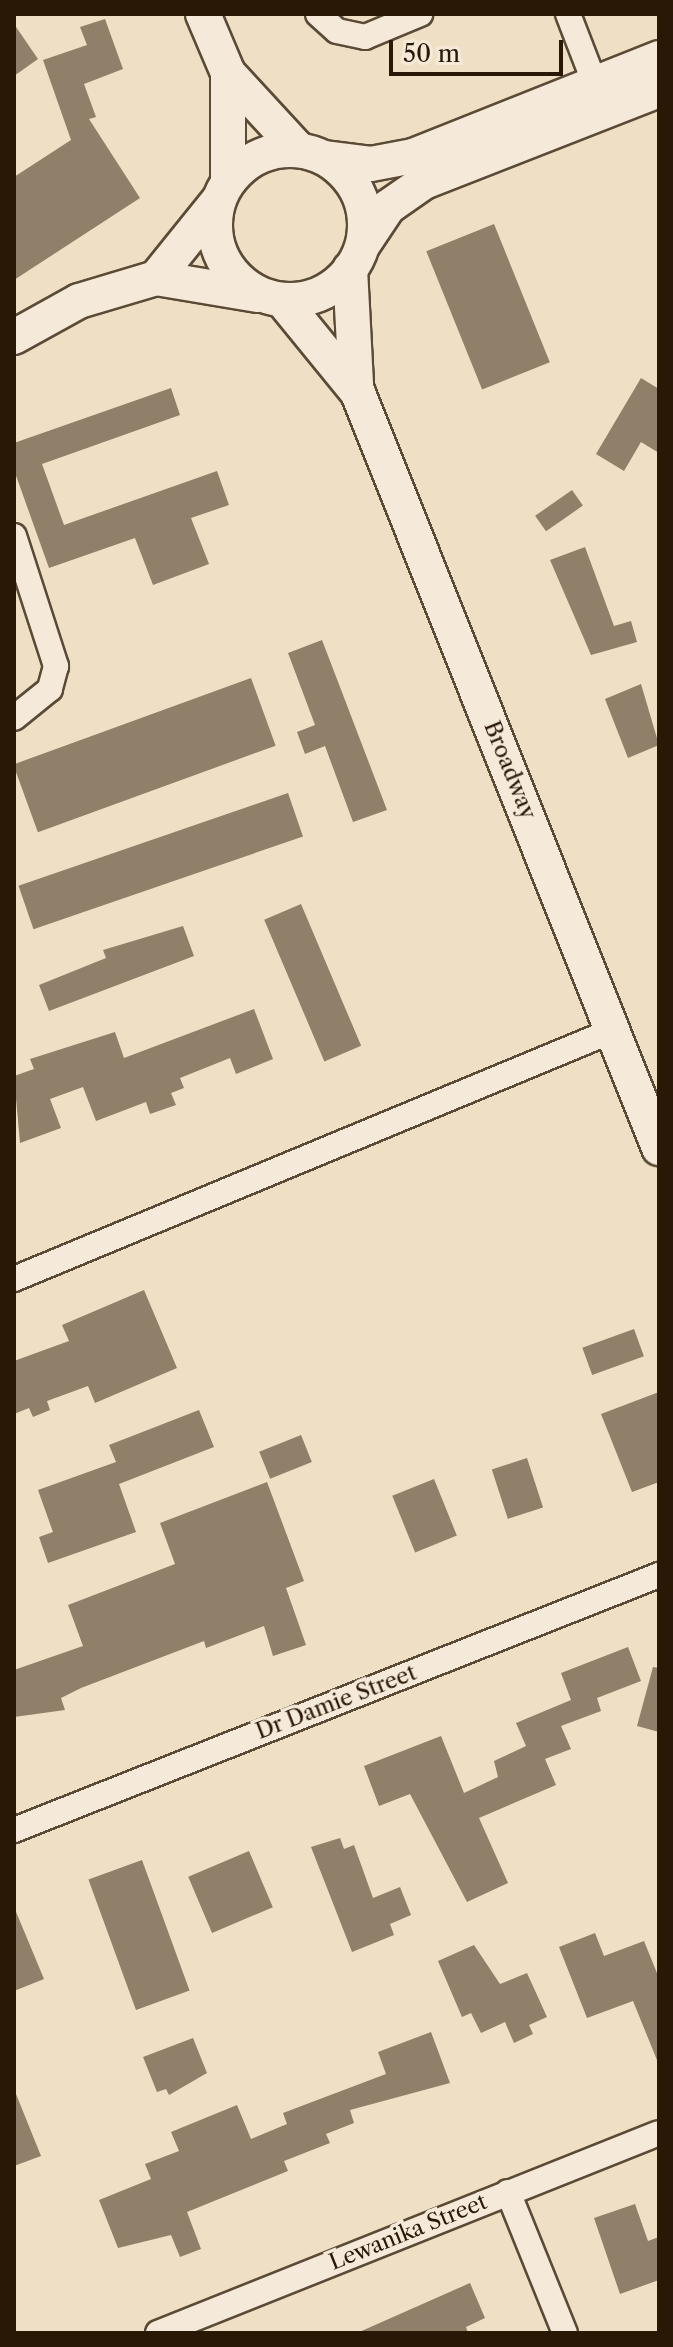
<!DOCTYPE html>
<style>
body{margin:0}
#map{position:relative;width:673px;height:2347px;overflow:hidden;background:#efdfc4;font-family:"Libre Caslon Text",serif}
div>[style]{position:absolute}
.building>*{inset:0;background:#907f69;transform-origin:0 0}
.roads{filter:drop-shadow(2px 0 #5b4a36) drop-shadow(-2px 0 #5b4a36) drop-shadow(0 2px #5b4a36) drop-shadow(0 -2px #5b4a36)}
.street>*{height:24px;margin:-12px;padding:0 12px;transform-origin:12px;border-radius:12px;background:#f5ead9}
.secondary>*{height:34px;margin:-17px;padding:0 17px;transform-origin:17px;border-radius:17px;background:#f5ead9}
.secondary>.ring{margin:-17px;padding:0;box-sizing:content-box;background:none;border:34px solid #f5ead9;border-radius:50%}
span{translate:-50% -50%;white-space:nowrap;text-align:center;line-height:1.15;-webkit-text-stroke:7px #f5ead9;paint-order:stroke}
.street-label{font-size:22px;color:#2a1807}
.frame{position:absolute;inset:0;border:16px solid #2a1807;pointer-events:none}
.scale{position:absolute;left:389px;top:40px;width:174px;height:36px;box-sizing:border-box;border:4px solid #2a1807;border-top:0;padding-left:10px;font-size:24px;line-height:28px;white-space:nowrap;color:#2a1807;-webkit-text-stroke:6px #f5ead9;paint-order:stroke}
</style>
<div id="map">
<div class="building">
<i style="clip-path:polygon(105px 19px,123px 69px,84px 84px,96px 117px,89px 119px,140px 198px,14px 280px,14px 177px,71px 140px,43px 60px,87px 45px,80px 27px)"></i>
<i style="clip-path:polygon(14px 24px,38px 59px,14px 76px)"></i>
<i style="left:494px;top:224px;width:149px;height:73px;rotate:68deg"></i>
<i style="clip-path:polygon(641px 378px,659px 389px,659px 453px,641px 442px,624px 471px,596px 454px)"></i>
<i style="clip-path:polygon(171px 388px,180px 415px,42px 464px,64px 525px,217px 471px,229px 505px,191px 518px,209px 564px,153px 585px,135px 538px,49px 568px,14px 470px,14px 443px)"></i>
<i style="left:572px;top:490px;width:19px;height:45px;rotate:55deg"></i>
<i style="clip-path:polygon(585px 547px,614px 626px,631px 621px,637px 642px,591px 655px,550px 560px)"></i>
<i style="clip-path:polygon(322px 640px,387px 810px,353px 822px,325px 746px,305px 754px,297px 732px,315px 725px,288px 653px)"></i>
<i style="left:251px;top:678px;width:72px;height:253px;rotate:70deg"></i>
<i style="clip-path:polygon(641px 684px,659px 745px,628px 758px,605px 699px)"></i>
<i style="left:288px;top:793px;width:46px;height:285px;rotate:71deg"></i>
<i style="left:301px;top:904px;width:154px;height:40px;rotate:67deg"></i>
<i style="clip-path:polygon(183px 926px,194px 956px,49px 1011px,39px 985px,106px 958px,103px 950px)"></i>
<i style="clip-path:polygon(254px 1009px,273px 1059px,236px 1074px,230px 1058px,180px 1078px,184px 1088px,171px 1093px,176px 1105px,150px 1114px,146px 1102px,96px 1121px,83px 1087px,50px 1099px,61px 1128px,20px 1143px,14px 1076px,34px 1069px,30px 1059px,115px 1032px,124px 1058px)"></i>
<i style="clip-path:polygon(144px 1290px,177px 1368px,95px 1403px,88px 1386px,47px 1401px,50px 1410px,33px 1417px,29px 1408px,14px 1414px,14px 1361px,69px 1341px,62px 1325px)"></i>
<i style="left:634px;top:1329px;width:29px;height:55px;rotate:70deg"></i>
<i style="clip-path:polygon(659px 1392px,659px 1482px,632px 1492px,601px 1414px)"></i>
<i style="clip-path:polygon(199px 1410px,214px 1447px,119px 1484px,136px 1532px,48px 1563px,39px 1537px,53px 1532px,38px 1490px,116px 1462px,109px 1445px)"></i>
<i style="left:301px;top:1435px;width:29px;height:45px;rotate:68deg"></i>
<i style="left:527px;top:1458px;width:52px;height:37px;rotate:72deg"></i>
<i style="left:434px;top:1479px;width:61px;height:45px;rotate:68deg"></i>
<i style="clip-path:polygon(267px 1482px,304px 1581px,286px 1588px,306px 1645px,273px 1656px,264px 1626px,206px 1648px,204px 1641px,81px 1688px,61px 1698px,65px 1710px,14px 1717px,14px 1670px,83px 1646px,68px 1605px,175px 1564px,160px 1523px)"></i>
<i style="clip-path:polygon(628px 1647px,641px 1681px,597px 1698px,601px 1711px,561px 1726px,571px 1749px,545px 1759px,556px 1785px,479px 1818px,508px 1883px,467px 1902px,410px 1794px,379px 1806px,364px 1766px,441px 1736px,464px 1793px,498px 1777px,494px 1761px,526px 1746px,516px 1723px,571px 1700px,561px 1673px)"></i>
<i style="clip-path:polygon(653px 1667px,659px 1668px,659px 1732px,637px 1726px)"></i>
<i style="clip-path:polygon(340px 1838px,344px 1849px,354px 1845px,373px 1898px,400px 1887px,411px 1915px,390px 1924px,394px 1935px,352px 1952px,311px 1847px)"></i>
<i style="left:249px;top:1851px;width:61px;height:66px;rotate:67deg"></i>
<i style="left:142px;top:1860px;width:139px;height:57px;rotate:70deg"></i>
<i style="clip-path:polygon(14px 1907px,44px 1979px,14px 1991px)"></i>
<i style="clip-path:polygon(595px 1933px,604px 1956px,644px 1941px,659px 1978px,659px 2065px,633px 2001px,587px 2018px,559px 1947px)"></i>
<i style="clip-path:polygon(474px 1945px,500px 1984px,527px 1973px,547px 2017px,529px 2025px,533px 2034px,514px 2043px,505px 2022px,481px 2033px,471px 2013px,462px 2017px,438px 1961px)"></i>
<i style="clip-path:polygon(431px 2032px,450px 2083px,350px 2110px,354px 2123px,326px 2134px,330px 2143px,284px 2161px,288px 2171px,187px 2212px,201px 2249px,180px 2257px,171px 2235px,118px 2248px,99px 2200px,151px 2179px,145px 2164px,179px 2151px,171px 2132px,237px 2105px,251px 2139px,287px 2124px,283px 2113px,386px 2074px,378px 2052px)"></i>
<i style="clip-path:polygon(193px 2038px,207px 2073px,169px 2095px,166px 2089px,157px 2092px,143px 2057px)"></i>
<i style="clip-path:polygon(14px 2089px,41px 2156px,14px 2166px)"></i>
<i style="clip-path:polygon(635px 2204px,648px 2241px,659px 2237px,659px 2280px,620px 2294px,594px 2218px)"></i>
<i style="clip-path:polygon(470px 2283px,485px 2318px,466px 2327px,468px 2333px,357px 2333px)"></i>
</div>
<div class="roads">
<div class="street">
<i style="left:318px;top:14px;width:25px;rotate:42deg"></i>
<i style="left:337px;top:31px;width:29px;rotate:12deg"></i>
<i style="left:365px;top:37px;width:60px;rotate:-22.7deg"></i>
<i style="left:568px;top:14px;width:75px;rotate:68.9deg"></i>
<i style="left:14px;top:536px;width:137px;rotate:72.1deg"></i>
<i style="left:56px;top:666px;width:24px;rotate:105deg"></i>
<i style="left:50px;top:689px;width:46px;rotate:141.1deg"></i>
<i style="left:14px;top:1279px;width:650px;rotate:-22.54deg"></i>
<i style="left:14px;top:1830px;width:694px;rotate:-21.57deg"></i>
<i style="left:508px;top:2192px;width:152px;rotate:68deg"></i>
<i style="left:158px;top:2333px;width:539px;rotate:-21.76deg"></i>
</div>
<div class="secondary">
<i style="left:203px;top:14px;width:64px;rotate:67deg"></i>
<i style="left:228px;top:73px;width:105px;rotate:47.3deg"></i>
<i class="ring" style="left:215px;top:150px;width:116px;height:116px"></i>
<i style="left:325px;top:158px;width:46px;rotate:7.4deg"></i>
<i style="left:371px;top:164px;width:43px;rotate:-10.8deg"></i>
<i style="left:413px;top:156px;width:265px;rotate:-21.7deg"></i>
<i style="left:228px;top:181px;width:108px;rotate:-90deg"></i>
<i style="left:364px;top:243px;width:43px;rotate:-56.3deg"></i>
<i style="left:388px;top:207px;width:44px;rotate:-34.8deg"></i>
<i style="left:424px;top:182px;width:252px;rotate:-21.4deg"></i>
<i style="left:350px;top:269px;width:115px;rotate:87deg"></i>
<i style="left:156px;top:278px;width:99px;rotate:-51.2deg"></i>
<i style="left:283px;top:301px;width:119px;rotate:50.8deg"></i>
<i style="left:358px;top:393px;width:813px;rotate:68.26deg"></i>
<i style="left:14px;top:337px;width:74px;rotate:-29deg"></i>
<i style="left:79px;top:301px;width:80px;rotate:-16.6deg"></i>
<i style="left:156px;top:278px;width:103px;rotate:9.5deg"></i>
</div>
</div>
<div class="street-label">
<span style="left:510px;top:770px;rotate:68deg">Broadway</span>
<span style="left:336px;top:1702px;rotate:-21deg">Dr Damie Street</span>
<span style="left:408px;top:2232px;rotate:-22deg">Lewanika Street</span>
</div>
<div class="frame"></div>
<div class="scale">50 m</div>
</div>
